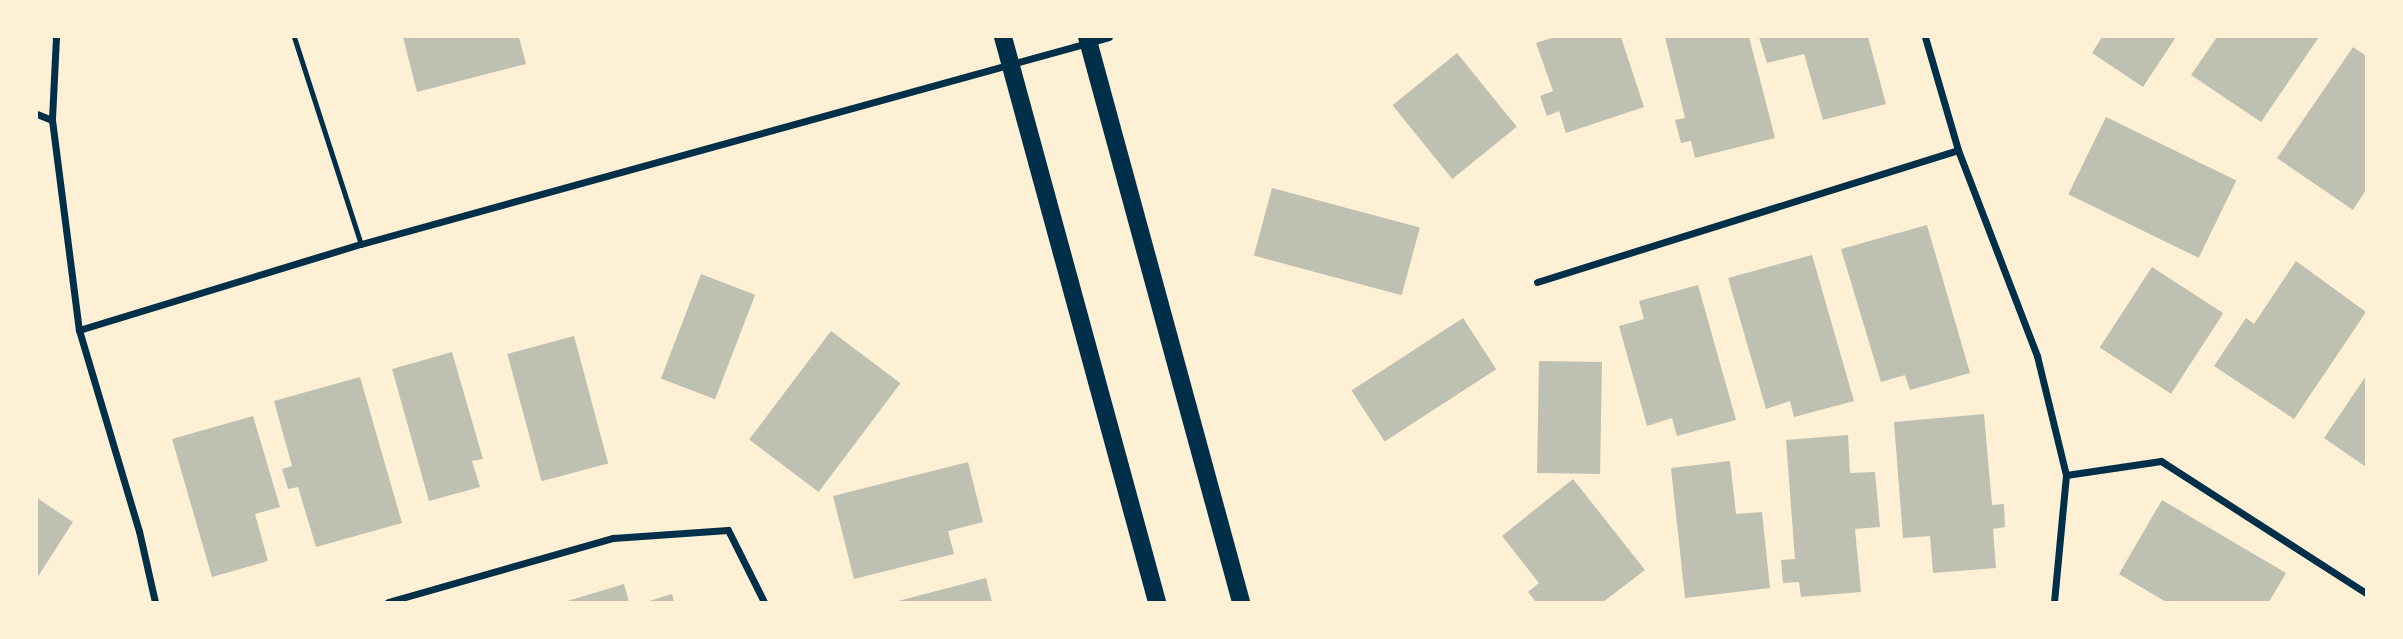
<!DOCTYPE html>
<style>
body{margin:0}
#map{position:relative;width:2403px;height:639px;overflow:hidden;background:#fdf0d5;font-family:Bitter,serif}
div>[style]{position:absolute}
.building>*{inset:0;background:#bec0b2;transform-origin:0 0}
.service>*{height:5px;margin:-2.5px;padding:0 2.5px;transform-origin:2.5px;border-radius:2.5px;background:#003049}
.minor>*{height:7px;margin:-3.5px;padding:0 3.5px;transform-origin:3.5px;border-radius:3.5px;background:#003049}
.primary>*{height:18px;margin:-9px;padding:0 9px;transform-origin:9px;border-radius:9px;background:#003049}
span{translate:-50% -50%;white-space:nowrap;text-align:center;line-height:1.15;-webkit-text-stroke:5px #fdf0d5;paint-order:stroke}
.frame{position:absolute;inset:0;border:38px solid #fdf0d5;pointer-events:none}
</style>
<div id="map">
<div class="building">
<i style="clip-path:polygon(403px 37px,519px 37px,526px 64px,417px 92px)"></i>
<i style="clip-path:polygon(1555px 37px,1621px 37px,1644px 107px,1566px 133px,1559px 111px,1547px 116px,1540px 96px,1553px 91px,1536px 43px)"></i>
<i style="clip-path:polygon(1665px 37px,1749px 37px,1775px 138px,1695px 158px,1691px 141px,1681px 143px,1675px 120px,1685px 118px)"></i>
<i style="clip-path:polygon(1759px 37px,1868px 37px,1886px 104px,1823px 120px,1804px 54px,1767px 63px)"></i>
<i style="clip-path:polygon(2102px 37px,2176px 37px,2143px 87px,2092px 53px)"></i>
<i style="clip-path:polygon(2217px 37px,2319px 37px,2261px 122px,2191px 75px)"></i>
<i style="clip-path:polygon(2353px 47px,2366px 56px,2366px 190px,2353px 210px,2277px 158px)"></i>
<i style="left:1457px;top:53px;width:95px;height:83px;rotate:51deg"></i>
<i style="left:2106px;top:117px;width:145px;height:86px;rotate:26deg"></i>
<i style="left:1272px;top:188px;width:153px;height:70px;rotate:15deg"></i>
<i style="clip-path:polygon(1927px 225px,1970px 373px,1910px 390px,1905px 375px,1881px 382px,1841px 249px)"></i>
<i style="clip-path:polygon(1812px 255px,1854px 401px,1794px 417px,1790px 401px,1766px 409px,1728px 278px)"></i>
<i style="clip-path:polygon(2296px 261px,2366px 312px,2294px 419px,2214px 366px,2246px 318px,2254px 324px)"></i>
<i style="left:2152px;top:267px;width:85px;height:96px;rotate:33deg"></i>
<i style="left:701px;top:274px;width:58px;height:112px;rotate:21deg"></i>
<i style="clip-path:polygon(1698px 285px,1736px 420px,1677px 436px,1672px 418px,1647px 426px,1619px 326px,1644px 319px,1639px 301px)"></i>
<i style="left:1463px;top:318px;width:61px;height:133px;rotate:57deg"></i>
<i style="left:831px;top:331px;width:87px;height:136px;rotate:37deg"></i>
<i style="left:574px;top:336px;width:132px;height:69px;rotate:75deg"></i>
<i style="clip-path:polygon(452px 352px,483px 459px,472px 461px,480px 487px,429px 501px,392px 369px)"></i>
<i style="left:1539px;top:361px;width:63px;height:112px;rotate:1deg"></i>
<i style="clip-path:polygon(2366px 376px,2366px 467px,2324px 438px)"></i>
<i style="clip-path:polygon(360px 377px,402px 523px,316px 547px,298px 487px,288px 489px,282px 469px,292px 466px,274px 401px)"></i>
<i style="clip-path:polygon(1984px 414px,1992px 505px,2004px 504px,2005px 527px,1993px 529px,1996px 568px,1933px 573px,1930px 536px,1903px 538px,1894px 422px)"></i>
<i style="clip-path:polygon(253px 416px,280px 507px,255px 514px,268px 561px,212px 577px,172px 439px)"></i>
<i style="clip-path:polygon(1848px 435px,1850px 473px,1875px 472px,1880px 527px,1855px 529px,1861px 592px,1801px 597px,1799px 582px,1783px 583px,1781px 560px,1795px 559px,1786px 440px)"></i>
<i style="clip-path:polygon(1730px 461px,1736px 514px,1762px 512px,1770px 588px,1685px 598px,1671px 468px)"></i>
<i style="clip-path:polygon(968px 462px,983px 522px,948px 531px,954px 554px,854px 579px,833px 496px)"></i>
<i style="clip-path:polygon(1573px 479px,1645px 570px,1603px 602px,1536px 602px,1528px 592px,1539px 583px,1502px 536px)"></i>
<i style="clip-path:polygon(37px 498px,73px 522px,37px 578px)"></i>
<i style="clip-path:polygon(2162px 500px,2286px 573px,2269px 602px,2166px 602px,2119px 574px)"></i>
<i style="clip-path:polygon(986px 578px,992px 602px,898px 602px,898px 601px)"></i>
<i style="clip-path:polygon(624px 584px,629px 602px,564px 602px)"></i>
<i style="clip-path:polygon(672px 594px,674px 602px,646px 602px)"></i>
</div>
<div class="service">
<i style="left:294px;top:37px;width:218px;rotate:72.1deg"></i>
</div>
<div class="minor">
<i style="left:56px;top:37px;width:83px;rotate:92.8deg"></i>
<i style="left:52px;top:120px;width:212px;rotate:82.7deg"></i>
<i style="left:79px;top:330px;width:210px;rotate:73.4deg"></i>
<i style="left:139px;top:531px;width:73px;rotate:77.3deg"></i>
<i style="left:1925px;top:37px;width:118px;rotate:73.7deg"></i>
<i style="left:1958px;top:150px;width:221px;rotate:69deg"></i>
<i style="left:2037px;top:356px;width:122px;rotate:76.3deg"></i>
<i style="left:2066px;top:475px;width:128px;rotate:95.4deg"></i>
<i style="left:37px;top:114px;width:16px;rotate:22deg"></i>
<i style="left:1537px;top:282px;width:441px;rotate:-17.4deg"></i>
<i style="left:79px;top:330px;width:295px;rotate:-17deg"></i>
<i style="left:361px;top:244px;width:776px;rotate:-15.47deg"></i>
<i style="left:2066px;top:475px;width:96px;rotate:-8.4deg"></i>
<i style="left:2161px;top:461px;width:244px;rotate:32.8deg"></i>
<i style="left:388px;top:602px;width:234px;rotate:-15.9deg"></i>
<i style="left:613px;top:538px;width:115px;rotate:-4deg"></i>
<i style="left:728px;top:530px;width:80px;rotate:63.4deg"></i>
</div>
<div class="primary">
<i style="left:1003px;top:37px;width:586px;rotate:74.75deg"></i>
<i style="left:1087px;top:37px;width:586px;rotate:74.75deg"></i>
</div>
<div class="frame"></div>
</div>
